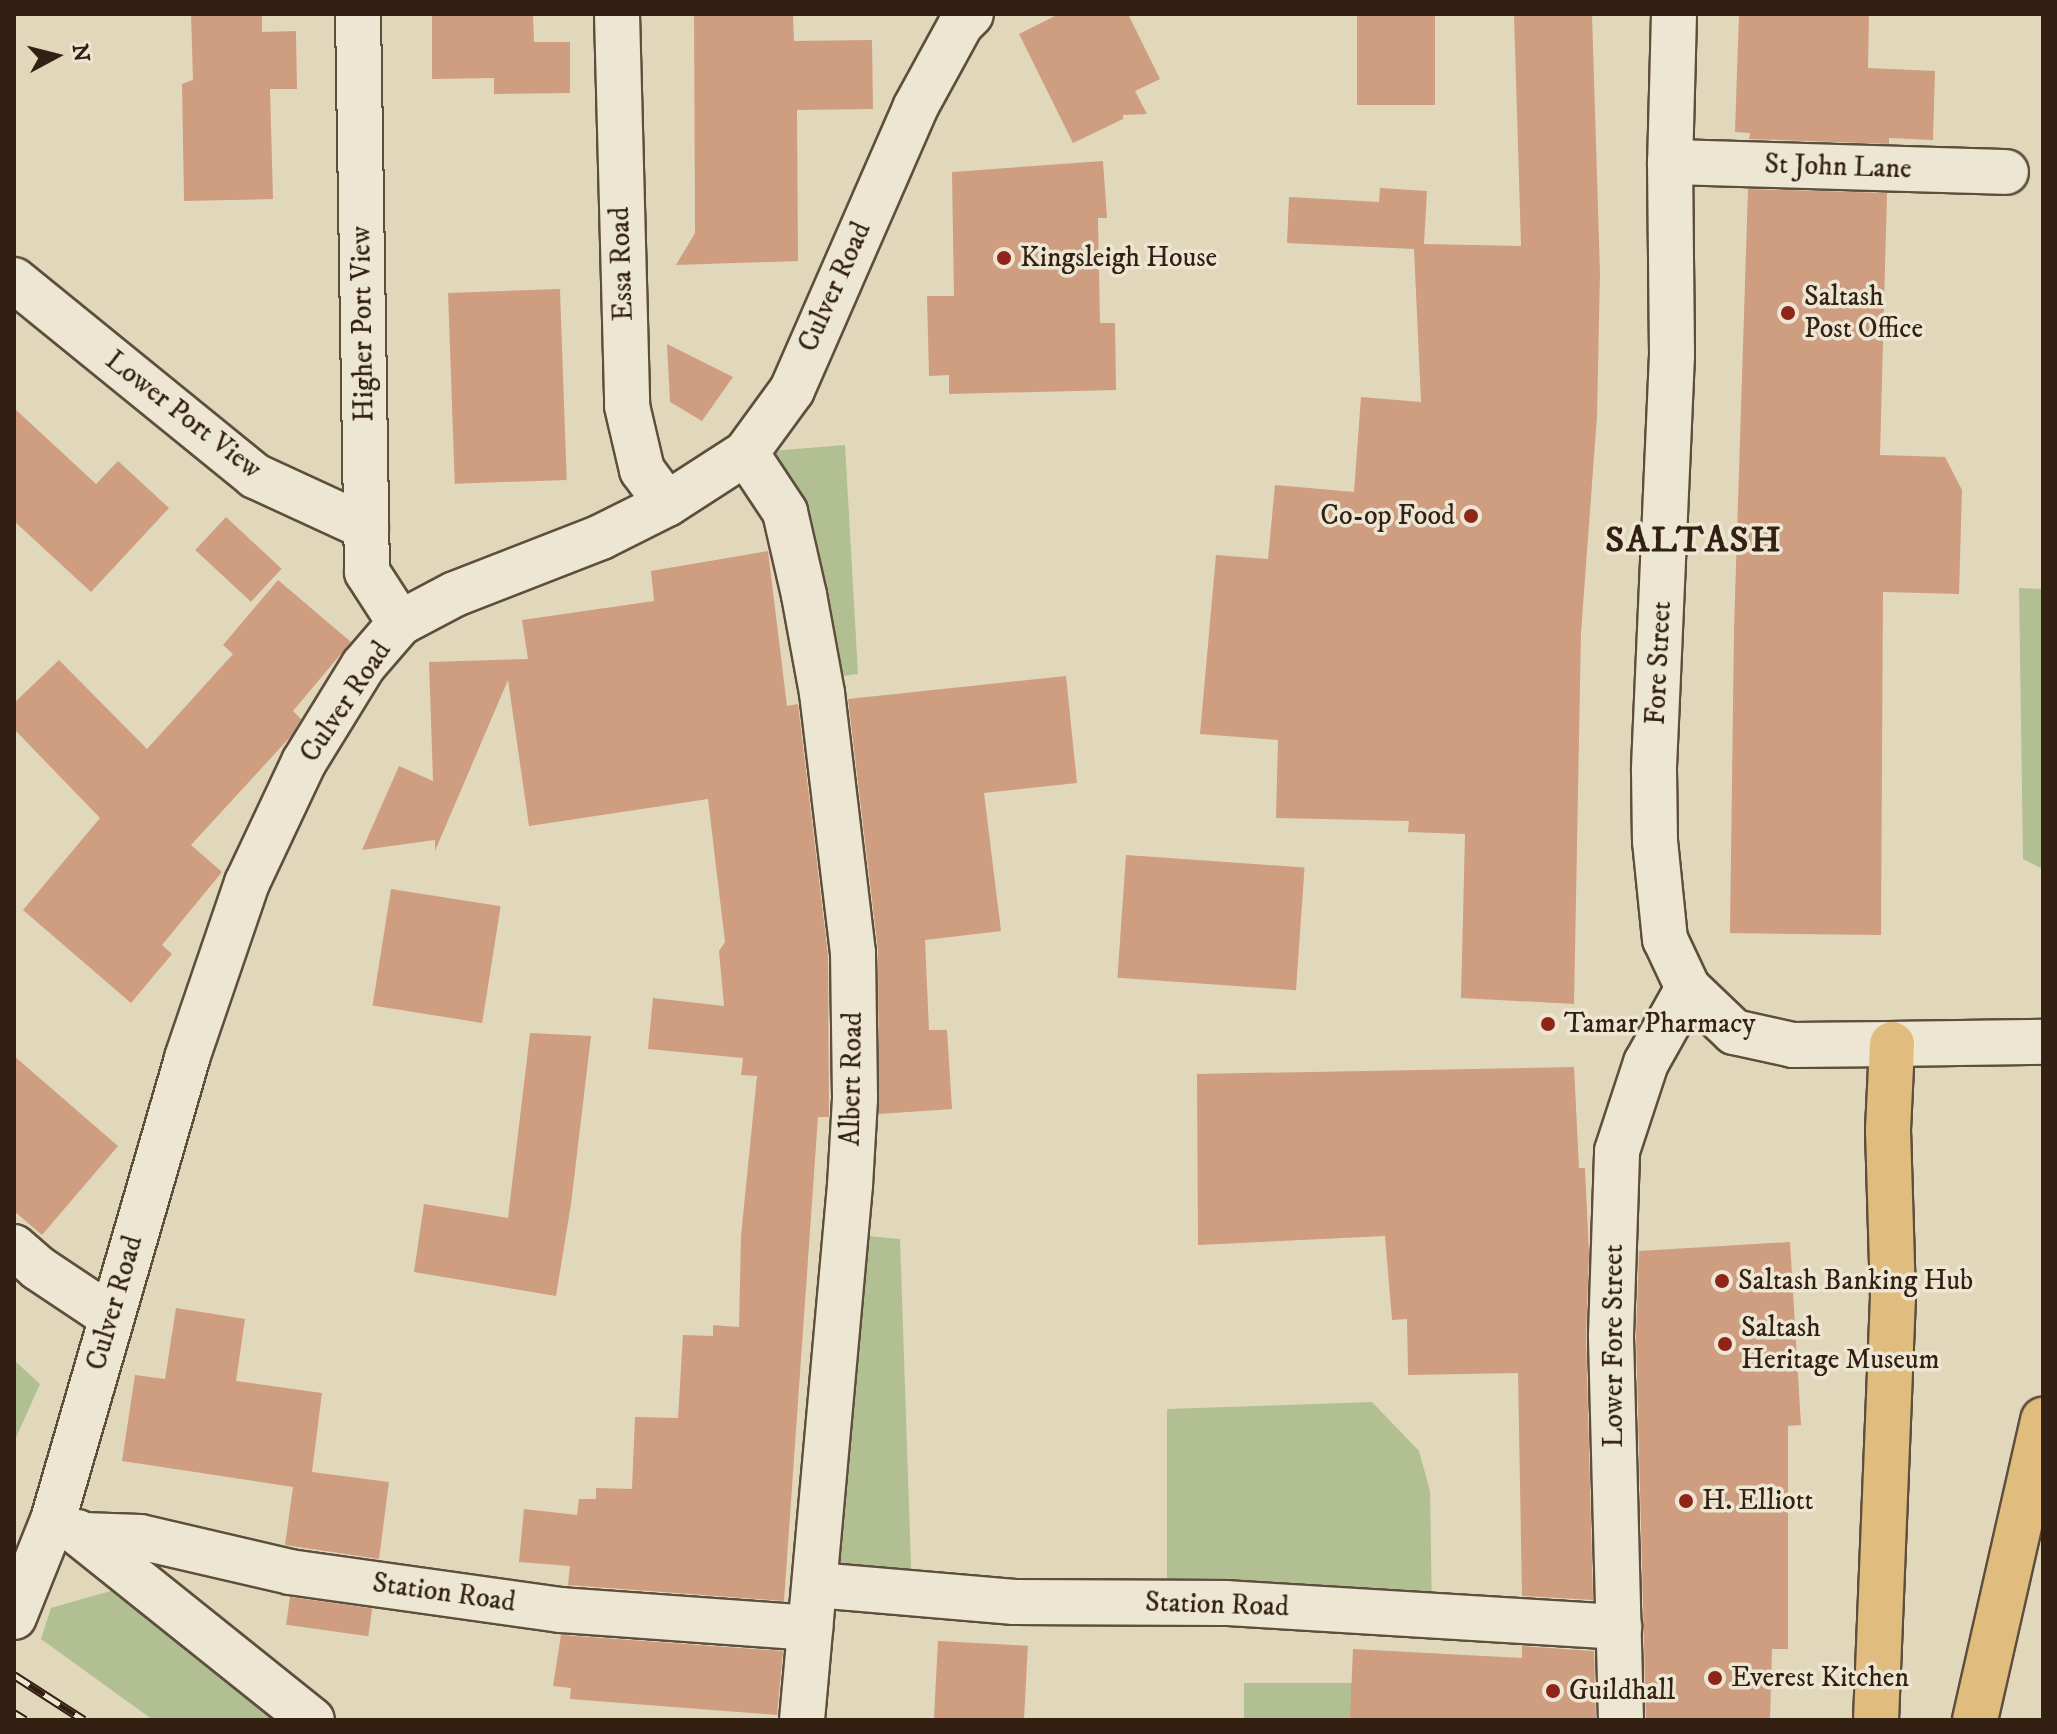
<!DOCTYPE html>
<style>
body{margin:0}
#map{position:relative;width:2057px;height:1734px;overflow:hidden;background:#e1d8bc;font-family:"IM FELL DW Pica",serif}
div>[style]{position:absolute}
.green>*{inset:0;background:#b1bf92;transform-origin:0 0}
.building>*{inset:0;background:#cf9d80;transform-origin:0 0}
.roads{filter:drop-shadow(2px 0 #5e4e3c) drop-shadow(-2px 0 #5e4e3c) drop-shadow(0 2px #5e4e3c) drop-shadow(0 -2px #5e4e3c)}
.minor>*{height:44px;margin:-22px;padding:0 22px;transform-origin:22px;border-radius:22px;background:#ece6d3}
.tertiary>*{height:44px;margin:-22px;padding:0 22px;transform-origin:22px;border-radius:22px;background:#ece6d3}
.secondary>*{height:44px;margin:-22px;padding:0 22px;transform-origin:22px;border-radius:22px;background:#ece6d3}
.trunk>*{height:44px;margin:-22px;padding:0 22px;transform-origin:22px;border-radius:22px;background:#e0bc7e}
.rail>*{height:9px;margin-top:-4.5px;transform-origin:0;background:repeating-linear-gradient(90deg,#ece6d3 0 18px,#332012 0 36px);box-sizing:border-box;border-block:2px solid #332012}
.dots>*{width:22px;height:22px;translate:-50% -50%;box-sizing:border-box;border:4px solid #ece6d3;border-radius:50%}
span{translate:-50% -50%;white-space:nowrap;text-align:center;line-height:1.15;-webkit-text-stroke:7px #ece6d3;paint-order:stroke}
.street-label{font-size:28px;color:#332012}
.poi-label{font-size:28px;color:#332012}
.left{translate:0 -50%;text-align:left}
.right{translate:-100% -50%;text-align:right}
.district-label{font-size:36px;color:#332012;font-weight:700;letter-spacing:2px}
.frame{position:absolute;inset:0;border:16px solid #332012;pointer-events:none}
.north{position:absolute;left:16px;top:16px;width:80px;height:80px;-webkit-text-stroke:6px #ece6d3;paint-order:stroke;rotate:83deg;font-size:22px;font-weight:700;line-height:32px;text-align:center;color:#332012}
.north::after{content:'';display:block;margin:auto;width:28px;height:36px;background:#332012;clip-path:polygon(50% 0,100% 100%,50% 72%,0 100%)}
</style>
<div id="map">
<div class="green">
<i style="clip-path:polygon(845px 445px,858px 674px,819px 679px,746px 453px)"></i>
<i style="clip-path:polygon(2019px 588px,2043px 589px,2043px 869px,2023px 859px)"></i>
<i style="clip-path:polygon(845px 1234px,900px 1239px,912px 1595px,816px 1585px)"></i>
<i style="clip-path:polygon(15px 1361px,40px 1384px,14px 1442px,14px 1362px)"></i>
<i style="clip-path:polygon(1372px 1402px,1419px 1451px,1430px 1491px,1432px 1616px,1167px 1603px,1167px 1409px)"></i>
<i style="clip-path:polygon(121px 1588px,287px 1720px,153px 1720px,41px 1639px,51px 1608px)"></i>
<i style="left:1244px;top:1683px;width:108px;height:37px"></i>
</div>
<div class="building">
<i style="clip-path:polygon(191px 14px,262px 14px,262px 32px,296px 31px,297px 89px,270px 89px,273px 199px,184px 201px,182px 84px,193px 80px)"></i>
<i style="clip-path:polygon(432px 14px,533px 14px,534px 42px,570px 42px,570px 93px,494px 94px,494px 78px,432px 79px)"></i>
<i style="clip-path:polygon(694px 14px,793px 14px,794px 41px,872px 40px,873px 109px,797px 110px,798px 261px,676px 265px,695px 233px)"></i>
<i style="clip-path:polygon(1059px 14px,1128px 14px,1160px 79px,1135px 91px,1147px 114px,1123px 115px,1123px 119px,1073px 143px,1019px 34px)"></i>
<i style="left:1357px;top:14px;width:78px;height:91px"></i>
<i style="clip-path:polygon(1514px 14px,1592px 14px,1600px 273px,1597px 416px,1581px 633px,1574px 1004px,1461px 998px,1465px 834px,1408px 832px,1409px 821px,1276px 818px,1278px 740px,1200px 734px,1216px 555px,1268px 559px,1275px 485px,1354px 492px,1361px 397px,1421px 402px,1414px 249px,1287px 243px,1289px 197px,1379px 202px,1380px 188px,1427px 191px,1424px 244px,1521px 246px)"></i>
<i style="clip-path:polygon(1739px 14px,1869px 14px,1868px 68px,1935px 71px,1933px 140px,1889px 138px,1889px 144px,1749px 139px,1750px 133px,1735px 132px)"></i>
<i style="clip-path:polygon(1103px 161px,1107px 218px,1098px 218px,1100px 323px,1115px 323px,1116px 390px,949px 394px,949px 375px,929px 376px,927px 296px,954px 296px,952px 172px)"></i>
<i style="clip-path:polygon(1748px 189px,1887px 193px,1880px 455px,1945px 457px,1962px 490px,1959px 594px,1883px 592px,1881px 935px,1730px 933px,1734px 628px)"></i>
<i style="left:560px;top:289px;width:191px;height:112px;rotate:88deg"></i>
<i style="clip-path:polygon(667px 344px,733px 377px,702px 421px,670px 402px)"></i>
<i style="clip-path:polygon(14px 408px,96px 484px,118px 461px,169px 508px,91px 592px,14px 521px)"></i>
<i style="left:226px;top:517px;width:76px;height:45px;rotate:43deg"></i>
<i style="clip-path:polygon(768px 551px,787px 706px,798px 704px,828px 955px,829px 1117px,818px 1117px,784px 1601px,568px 1585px,570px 1566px,519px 1562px,524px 1509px,577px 1515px,579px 1499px,596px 1499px,596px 1488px,632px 1489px,635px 1417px,678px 1418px,683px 1335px,713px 1336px,713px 1325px,739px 1327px,741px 1236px,757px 1076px,741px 1075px,743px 1058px,648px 1049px,653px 998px,724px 1006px,719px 951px,725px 942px,708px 799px,529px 826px,508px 680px,435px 851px,435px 840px,362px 850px,399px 766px,433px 781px,429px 662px,528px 659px,522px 620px,654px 601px,651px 571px)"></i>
<i style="clip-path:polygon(278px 580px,351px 642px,293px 711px,301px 719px,292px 735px,191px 845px,222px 872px,162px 945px,172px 954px,131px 1003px,23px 910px,100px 818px,14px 729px,14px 703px,59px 660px,147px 749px,233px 654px,223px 645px)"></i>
<i style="clip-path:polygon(1066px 676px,1077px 783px,984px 793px,1001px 931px,925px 940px,929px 1030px,947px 1030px,952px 1109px,879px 1114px,878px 950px,848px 699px)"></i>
<i style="left:1126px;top:855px;width:179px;height:123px;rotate:4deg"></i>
<i style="left:391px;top:889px;width:111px;height:118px;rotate:9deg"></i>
<i style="clip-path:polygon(530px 1033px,591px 1036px,571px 1204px,556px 1296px,414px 1272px,424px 1204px,508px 1218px)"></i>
<i style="clip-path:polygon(14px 1056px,118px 1146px,42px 1235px,14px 1211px)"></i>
<i style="clip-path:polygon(1574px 1067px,1579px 1168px,1585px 1168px,1589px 1254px,1586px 1336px,1593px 1600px,1522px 1596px,1518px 1373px,1408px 1375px,1407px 1319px,1392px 1320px,1385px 1236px,1198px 1245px,1197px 1074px)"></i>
<i style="clip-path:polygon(1790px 1242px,1801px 1425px,1788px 1426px,1788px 1649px,1772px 1649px,1770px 1720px,1646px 1720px,1636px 1335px,1639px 1251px)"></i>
<i style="clip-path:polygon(176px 1308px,245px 1319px,236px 1381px,322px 1393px,312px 1472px,389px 1482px,379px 1559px,285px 1545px,293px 1487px,122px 1461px,135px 1375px,165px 1379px)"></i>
<i style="left:290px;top:1597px;width:83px;height:28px;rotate:8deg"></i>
<i style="clip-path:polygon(561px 1635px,783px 1651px,777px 1715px,570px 1699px,571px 1688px,553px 1686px)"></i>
<i style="left:938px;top:1641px;width:90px;height:79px;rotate:3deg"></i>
<i style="clip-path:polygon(1522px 1646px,1594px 1651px,1596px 1720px,1350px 1720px,1353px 1649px,1522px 1658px)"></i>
</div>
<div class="roads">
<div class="minor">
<i style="left:358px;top:14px;width:558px;rotate:89.08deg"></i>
<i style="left:367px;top:572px;width:61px;rotate:57.1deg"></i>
<i style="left:617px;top:14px;width:392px;rotate:88.5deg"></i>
<i style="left:627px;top:406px;width:66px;rotate:76.8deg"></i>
<i style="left:642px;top:470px;width:42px;rotate:53.7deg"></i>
<i style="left:1670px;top:162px;width:336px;rotate:1.7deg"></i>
<i style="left:14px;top:280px;width:311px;rotate:39.1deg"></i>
<i style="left:255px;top:476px;width:122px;rotate:24.7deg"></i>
<i style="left:746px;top:453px;width:71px;rotate:56.5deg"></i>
<i style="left:785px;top:512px;width:85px;rotate:77.1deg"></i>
<i style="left:804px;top:595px;width:100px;rotate:79.6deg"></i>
<i style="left:822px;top:693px;width:262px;rotate:83.2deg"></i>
<i style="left:853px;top:953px;width:146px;rotate:89.2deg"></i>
<i style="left:855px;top:1099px;width:86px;rotate:93.3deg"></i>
<i style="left:850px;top:1185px;width:537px;rotate:95.13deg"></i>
<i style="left:14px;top:1247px;width:32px;rotate:41deg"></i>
<i style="left:38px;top:1268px;width:87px;rotate:33.7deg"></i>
<i style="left:77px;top:1532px;width:301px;rotate:38.7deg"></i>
<i style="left:83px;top:1535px;width:57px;rotate:2deg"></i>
<i style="left:140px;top:1537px;width:154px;rotate:13.1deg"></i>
<i style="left:290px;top:1572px;width:273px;rotate:8deg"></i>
<i style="left:560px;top:1610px;width:251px;rotate:4.1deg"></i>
<i style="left:816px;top:1585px;width:199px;rotate:4.9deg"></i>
<i style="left:1014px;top:1602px;width:212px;rotate:0.3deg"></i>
<i style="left:1226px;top:1603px;width:394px;rotate:3.5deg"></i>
<i style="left:14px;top:1617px;width:105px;rotate:-68.1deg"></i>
<i style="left:53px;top:1520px;width:481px;rotate:-73.8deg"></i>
<i style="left:187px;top:1058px;width:185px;rotate:-71.1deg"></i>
<i style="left:247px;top:883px;width:134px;rotate:-64.8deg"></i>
<i style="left:304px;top:762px;width:113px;rotate:-58.4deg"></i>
<i style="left:363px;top:666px;width:57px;rotate:-49.3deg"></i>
<i style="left:400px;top:623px;width:62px;rotate:-27.8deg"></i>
<i style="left:455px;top:594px;width:157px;rotate:-21.3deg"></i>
<i style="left:601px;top:537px;width:74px;rotate:-26.6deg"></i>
<i style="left:667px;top:504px;width:94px;rotate:-32.8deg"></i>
<i style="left:746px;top:453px;width:78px;rotate:-53.9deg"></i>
<i style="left:792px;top:390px;width:308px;rotate:-66.4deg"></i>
<i style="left:915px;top:108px;width:96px;rotate:-61.3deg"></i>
<i style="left:961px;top:24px;width:14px;rotate:-45deg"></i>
<i style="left:1621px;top:1720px;width:385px;rotate:-91.5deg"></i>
<i style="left:1611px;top:1335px;width:184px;rotate:-88.1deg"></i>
<i style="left:1617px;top:1151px;width:93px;rotate:-71.8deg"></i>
<i style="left:1646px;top:1063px;width:86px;rotate:-60.8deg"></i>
</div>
<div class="tertiary">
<i style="left:1674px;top:14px;width:148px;rotate:91.5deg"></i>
<i style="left:1670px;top:162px;width:193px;rotate:89.4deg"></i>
<i style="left:1672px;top:355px;width:415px;rotate:92.5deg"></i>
<i style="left:1654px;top:770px;width:71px;rotate:89.2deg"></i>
<i style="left:1655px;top:841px;width:99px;rotate:84.2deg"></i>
<i style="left:1665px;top:939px;width:54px;rotate:64.9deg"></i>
<i style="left:1688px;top:988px;width:64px;rotate:43.7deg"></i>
<i style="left:1734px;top:1032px;width:60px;rotate:12.4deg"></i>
<i style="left:1793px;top:1045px;width:99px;rotate:-0.6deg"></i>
</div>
<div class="secondary">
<i style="left:1892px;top:1044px;width:151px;rotate:-0.8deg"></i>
</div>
<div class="trunk">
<i style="left:1876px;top:1720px;width:422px;rotate:-87.7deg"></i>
<i style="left:1893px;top:1298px;width:168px;rotate:-91.7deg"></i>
<i style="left:1888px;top:1130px;width:86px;rotate:-87.3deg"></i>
<i style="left:1975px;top:1720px;width:308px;rotate:-77.2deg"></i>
</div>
</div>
<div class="rail">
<i style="left:14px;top:1675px;width:83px;rotate:32.7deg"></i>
<i style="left:14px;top:1713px;width:13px;rotate:32deg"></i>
</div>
<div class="dots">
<i style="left:1004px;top:258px;background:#8f2418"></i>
<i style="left:1788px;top:313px;background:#8f2418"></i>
<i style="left:1471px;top:516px;background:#8f2418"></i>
<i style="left:1548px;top:1024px;background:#8f2418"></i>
<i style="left:1722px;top:1281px;background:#8f2418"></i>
<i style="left:1725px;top:1344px;background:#8f2418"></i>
<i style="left:1686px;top:1501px;background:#8f2418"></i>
<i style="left:1715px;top:1678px;background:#8f2418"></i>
<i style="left:1553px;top:1691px;background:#8f2418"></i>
</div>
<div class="street-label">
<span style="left:1838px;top:167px;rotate:2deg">St John Lane</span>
<span style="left:622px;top:264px;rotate:-92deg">Essa Road</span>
<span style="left:835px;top:287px;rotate:-66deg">Culver Road</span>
<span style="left:363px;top:324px;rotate:-91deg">Higher Port View</span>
<span style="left:183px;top:415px;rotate:38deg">Lower Port View</span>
<span style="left:1659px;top:663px;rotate:-87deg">Fore Street</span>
<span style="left:346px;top:702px;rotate:-56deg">Culver Road</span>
<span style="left:852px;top:1079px;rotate:-89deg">Albert Road</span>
<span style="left:115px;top:1303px;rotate:-74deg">Culver Road</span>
<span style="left:1614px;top:1346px;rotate:-90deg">Lower Fore Street</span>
<span style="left:444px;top:1593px;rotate:8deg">Station Road</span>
<span style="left:1217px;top:1605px;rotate:2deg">Station Road</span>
</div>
<div class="poi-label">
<span class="left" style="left:1020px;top:258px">Kingsleigh House</span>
<span class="left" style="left:1804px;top:313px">Saltash<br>Post Office</span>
<span class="right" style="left:1455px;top:516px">Co-op Food</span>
<span class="left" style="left:1564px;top:1024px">Tamar Pharmacy</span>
<span class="left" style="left:1738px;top:1281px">Saltash Banking Hub</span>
<span class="left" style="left:1741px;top:1344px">Saltash<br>Heritage Museum</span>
<span class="left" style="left:1702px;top:1501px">H. Elliott</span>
<span class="left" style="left:1731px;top:1678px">Everest Kitchen</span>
<span class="left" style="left:1569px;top:1691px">Guildhall</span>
</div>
<div class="district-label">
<span style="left:1694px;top:541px">SALTASH</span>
</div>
<div class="frame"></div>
<div class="north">N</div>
</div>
